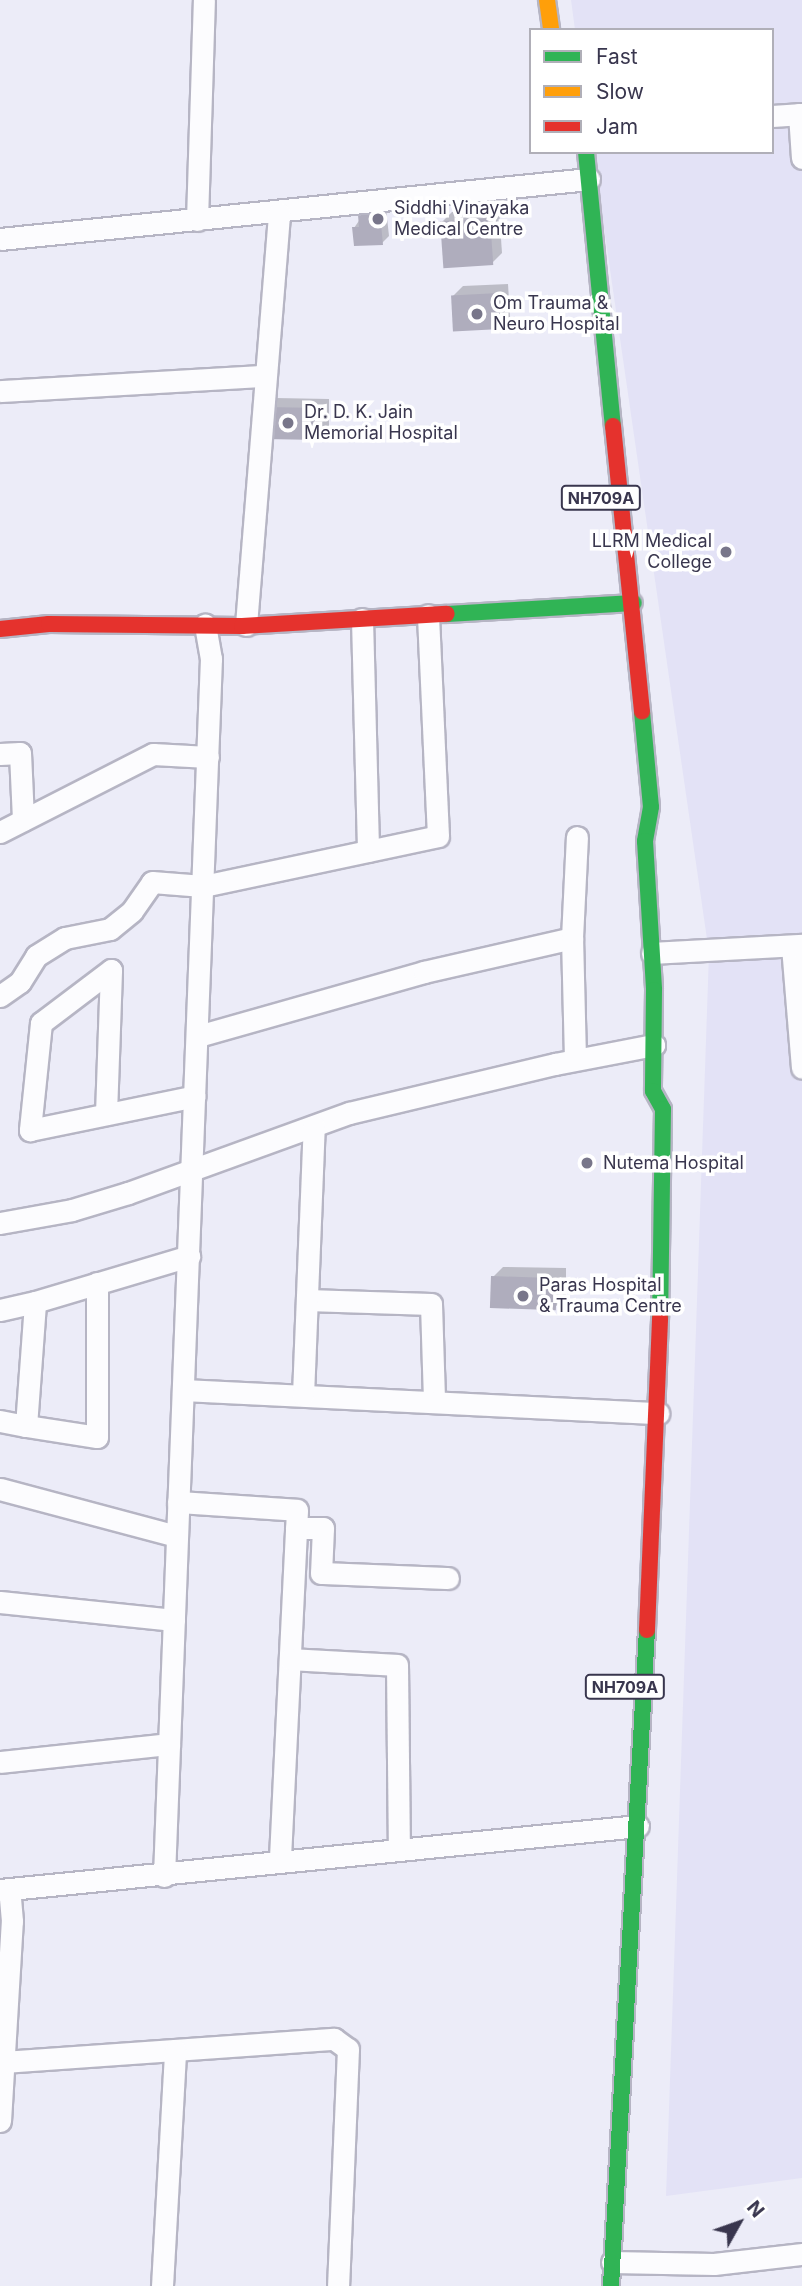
<!DOCTYPE html>
<style>
body{margin:0}
#map{position:relative;width:802px;height:2286px;overflow:hidden;background:#ececf8;font-family:Inter,sans-serif}
div>[style]{position:absolute}
.built>*{inset:0;background:#e3e2f6}
.shadow>*{inset:0;background:#0003}
.building>*{inset:0;background:#afadbd;transform-origin:0 0}
.roads{filter:drop-shadow(2px 0 #b6b5c4) drop-shadow(-2px 0 #b6b5c4) drop-shadow(0 2px #b6b5c4) drop-shadow(0 -2px #b6b5c4)}
.street>*{height:21px;margin:-10.5px;padding:0 10.5px;transform-origin:10.5px;border-radius:10.5px;background:#fcfcfe}
.fast>*{height:16px;margin:-8px;padding:0 8px;transform-origin:8px;border-radius:8px;background:#30b455}
.slow>*{height:16px;margin:-8px;padding:0 8px;transform-origin:8px;border-radius:8px;background:#ff9f0a}
.jam>*{height:16px;margin:-8px;padding:0 8px;transform-origin:8px;border-radius:8px;background:#e5322d}
.dots>*{width:19px;height:19px;translate:-50% -50%;box-sizing:border-box;border:4px solid #fff;border-radius:50%}
span{translate:-50% -50%;white-space:nowrap;text-align:center;line-height:1.15;-webkit-text-stroke:7px #fff;paint-order:stroke}
.shield-label span{padding:2px 5px;background:#fff;border:2px solid;border-radius:5px;-webkit-text-stroke-width:0}
.shield-label{font-size:16px;color:#39364e;font-weight:700}
.poi-label{font-size:18px;color:#39364e}
.left{translate:0 -50%;text-align:left}
.right{translate:-100% -50%;text-align:right}
.legend{position:absolute;left:529px;top:28px;width:245px;height:126px;box-sizing:border-box;background:#fff;border:2px solid #b0afb8;margin:0;padding:9px 12px;list-style:none;font-size:21px;color:#39364e}
.legend li{display:flex;align-items:center;gap:14px;height:35px}
.legend b{width:35px;border:2px solid #b0afb8}
.north{position:absolute;left:704px;top:2188px;width:70px;height:70px;-webkit-text-stroke:5px #fff;paint-order:stroke;rotate:50deg;font-size:19px;font-weight:700;line-height:28px;text-align:center;color:#39364e}
.north::after{content:'';display:block;margin:auto;width:24px;height:32px;background:#39364e;clip-path:polygon(50% 0,100% 100%,50% 72%,0 100%)}
</style>
<div id="map">
<div class="built">
<i style="clip-path:polygon(571px 0,802px 0,802px 2178px,666px 2196px,709px 953px,593px 152px,772px 152px,772px 30px,575px 30px)"></i>
</div>
<div class="shadow">
<i style="clip-path:polygon(386px 208px,389px 236px,382px 243px,354px 228px,367px 209px)"></i>
<i style="clip-path:polygon(499px 209px,502px 253px,492px 263px,442px 222px,452px 212px)"></i>
<i style="clip-path:polygon(508px 284px,510px 317px,500px 327px,453px 296px,463px 286px)"></i>
<i style="clip-path:polygon(276px 398px,329px 399px,329px 429px,319px 439px,266px 408px)"></i>
<i style="clip-path:polygon(503px 1267px,566px 1268px,566px 1297px,555px 1307px,493px 1277px)"></i>
</div>
<div class="building">
<i style="clip-path:polygon(380px 213px,383px 245px,354px 246px,352px 227px,359px 227px,358px 215px)"></i>
<i style="left:490px;top:218px;width:47px;height:50px;rotate:86deg"></i>
<i style="left:499px;top:293px;width:36px;height:48px;rotate:87deg"></i>
<i style="left:265px;top:407px;width:55px;height:32px;rotate:1deg"></i>
<i style="left:491px;top:1276px;width:66px;height:32px;rotate:2deg"></i>
</div>
<div class="roads">
<div class="street">
<i style="left:799px;top:114px;width:44px;rotate:86.1deg"></i>
<i style="left:772px;top:116px;width:30px;rotate:-4deg"></i>
<i style="left:197px;top:220px;width:220px;rotate:-88.2deg"></i>
<i style="left:0;top:239px;width:592px;rotate:-5.82deg"></i>
<i style="left:0;top:391px;width:264px;rotate:-3.3deg"></i>
<i style="left:362px;top:619px;width:232px;rotate:88.5deg"></i>
<i style="left:246px;top:625px;width:413px;rotate:-85.4deg"></i>
<i style="left:0;top:754px;width:20px;rotate:-3deg"></i>
<i style="left:20px;top:753px;width:67px;rotate:87.4deg"></i>
<i style="left:0;top:832px;width:172px;rotate:-27deg"></i>
<i style="left:153px;top:754px;width:55px;rotate:3.1deg"></i>
<i style="left:792px;top:946px;width:122px;rotate:85.3deg"></i>
<i style="left:652px;top:953px;width:150px;rotate:-3.1deg"></i>
<i style="left:0;top:996px;width:24px;rotate:-35deg"></i>
<i style="left:20px;top:982px;width:31px;rotate:-58deg"></i>
<i style="left:36px;top:956px;width:34px;rotate:-32deg"></i>
<i style="left:65px;top:938px;width:46px;rotate:-11.3deg"></i>
<i style="left:110px;top:929px;width:28px;rotate:-39deg"></i>
<i style="left:132px;top:911px;width:35px;rotate:-55deg"></i>
<i style="left:152px;top:882px;width:51px;rotate:4.5deg"></i>
<i style="left:203px;top:886px;width:240px;rotate:-12deg"></i>
<i style="left:438px;top:836px;width:221px;rotate:-92.6deg"></i>
<i style="left:198px;top:1036px;width:235px;rotate:-15.8deg"></i>
<i style="left:424px;top:972px;width:152px;rotate:-12.9deg"></i>
<i style="left:575px;top:1059px;width:121px;rotate:-91.4deg"></i>
<i style="left:572px;top:938px;width:101px;rotate:-87.2deg"></i>
<i style="left:106px;top:1114px;width:144px;rotate:-88deg"></i>
<i style="left:111px;top:970px;width:88px;rotate:142.9deg"></i>
<i style="left:41px;top:1023px;width:108px;rotate:95.9deg"></i>
<i style="left:30px;top:1130px;width:168px;rotate:-11.6deg"></i>
<i style="left:0;top:1223px;width:73px;rotate:-10.2deg"></i>
<i style="left:72px;top:1210px;width:59px;rotate:-16.9deg"></i>
<i style="left:128px;top:1193px;width:235px;rotate:-19.9deg"></i>
<i style="left:349px;top:1113px;width:212px;rotate:-13.4deg"></i>
<i style="left:555px;top:1064px;width:101px;rotate:-10.9deg"></i>
<i style="left:97px;top:1283px;width:154px;rotate:90deg"></i>
<i style="left:97px;top:1437px;width:72px;rotate:-171.2deg"></i>
<i style="left:26px;top:1426px;width:124px;rotate:-85.8deg"></i>
<i style="left:35px;top:1302px;width:161px;rotate:-16.6deg"></i>
<i style="left:307px;top:1300px;width:124px;rotate:1.8deg"></i>
<i style="left:431px;top:1304px;width:96px;rotate:88.2deg"></i>
<i style="left:0;top:1310px;width:36px;rotate:-13deg"></i>
<i style="left:183px;top:1390px;width:476px;rotate:2.8deg"></i>
<i style="left:303px;top:1395px;width:269px;rotate:-87.7deg"></i>
<i style="left:0;top:1421px;width:26px;rotate:11deg"></i>
<i style="left:0;top:1489px;width:183px;rotate:14.9deg"></i>
<i style="left:178px;top:1502px;width:119px;rotate:3.8deg"></i>
<i style="left:297px;top:1510px;width:352px;rotate:92.8deg"></i>
<i style="left:296px;top:1528px;width:27px"></i>
<i style="left:323px;top:1528px;width:45px;rotate:92.5deg"></i>
<i style="left:321px;top:1573px;width:127px;rotate:2.3deg"></i>
<i style="left:0;top:1602px;width:175px;rotate:5.9deg"></i>
<i style="left:290px;top:1659px;width:107px;rotate:3.2deg"></i>
<i style="left:397px;top:1665px;width:183px;rotate:89.4deg"></i>
<i style="left:0;top:1762px;width:170px;rotate:-6.1deg"></i>
<i style="left:164px;top:1876px;width:1218px;rotate:-87.79deg"></i>
<i style="left:211px;top:659px;width:35px;rotate:-100deg"></i>
<i style="left:0;top:1890px;width:641px;rotate:-5.73deg"></i>
<i style="left:3px;top:2062px;width:332px;rotate:-4deg"></i>
<i style="left:334px;top:2039px;width:17px;rotate:36deg"></i>
<i style="left:348px;top:2049px;width:237px;rotate:92.4deg"></i>
<i style="left:0;top:2121px;width:200px;rotate:-86.6deg"></i>
<i style="left:12px;top:1921px;width:32px;rotate:-95deg"></i>
<i style="left:612px;top:2262px;width:102px;rotate:1.1deg"></i>
<i style="left:714px;top:2264px;width:89px;rotate:-6.5deg"></i>
<i style="left:162px;top:2286px;width:236px;rotate:-86.8deg"></i>
</div>
<div class="fast">
<i style="left:586px;top:152px;width:275px;rotate:84.4deg"></i>
<i style="left:447px;top:614px;width:187px;rotate:-3.4deg"></i>
<i style="left:642px;top:712px;width:95px;rotate:84.6deg"></i>
<i style="left:651px;top:807px;width:35px;rotate:100deg"></i>
<i style="left:645px;top:841px;width:149px;rotate:86.5deg"></i>
<i style="left:654px;top:990px;width:101px;rotate:90.6deg"></i>
<i style="left:653px;top:1091px;width:21px;rotate:61deg"></i>
<i style="left:663px;top:1109px;width:209px;rotate:90.8deg"></i>
<i style="left:611px;top:2286px;width:657px;rotate:-86.86deg"></i>
</div>
<div class="slow">
<i style="left:547px;top:0;width:30px;rotate:82deg"></i>
</div>
<div class="jam">
<i style="left:613px;top:426px;width:287px;rotate:84.2deg"></i>
<i style="left:0;top:629px;width:49px;rotate:-5.8deg"></i>
<i style="left:49px;top:624px;width:193px;rotate:0.6deg"></i>
<i style="left:242px;top:626px;width:205px;rotate:-3.4deg"></i>
<i style="left:647px;top:1630px;width:312px;rotate:-87.6deg"></i>
</div>
</div>
<div class="dots">
<i style="left:378px;top:219px;background:#78768a"></i>
<i style="left:477px;top:314px;background:#78768a"></i>
<i style="left:288px;top:423px;background:#78768a"></i>
<i style="left:726px;top:552px;background:#78768a"></i>
<i style="left:587px;top:1163px;background:#78768a"></i>
<i style="left:523px;top:1296px;background:#78768a"></i>
</div>
<div class="shield-label">
<span style="left:601px;top:498px">NH709A</span>
<span style="left:625px;top:1687px">NH709A</span>
</div>
<div class="poi-label">
<span class="left" style="left:394px;top:219px">Siddhi Vinayaka<br>Medical Centre</span>
<span class="left" style="left:493px;top:314px">Om Trauma &amp;<br>Neuro Hospital</span>
<span class="left" style="left:304px;top:423px">Dr. D. K. Jain<br>Memorial Hospital</span>
<span class="right" style="left:712px;top:552px">LLRM Medical<br>College</span>
<span class="left" style="left:603px;top:1163px">Nutema Hospital</span>
<span class="left" style="left:539px;top:1296px">Paras Hospital<br>&amp; Trauma Centre</span>
</div>
<ul class="legend">
<li><b style="height:9px;background:#30b455"></b>Fast</li>
<li><b style="height:9px;background:#ff9f0a"></b>Slow</li>
<li><b style="height:9px;background:#e5322d"></b>Jam</li>
</ul>
<div class="north">N</div>
</div>
